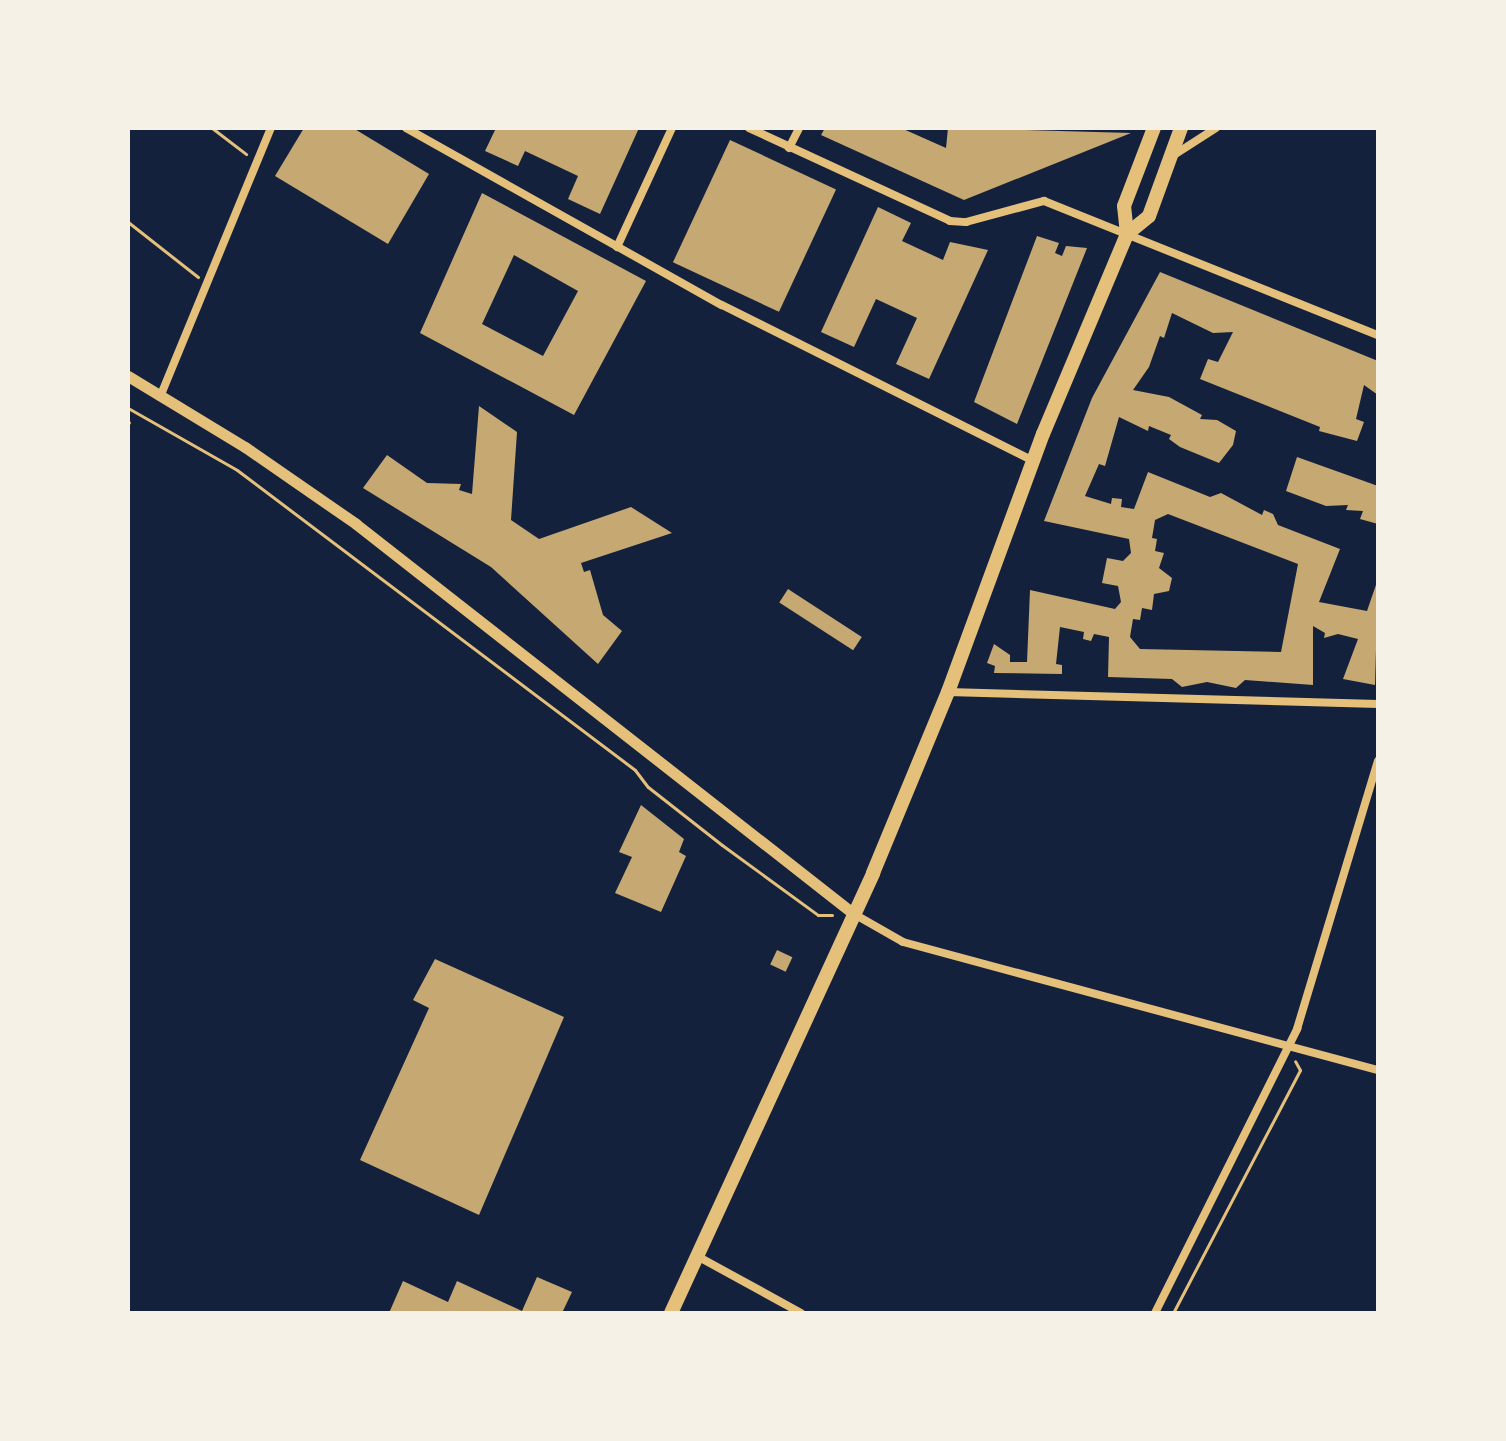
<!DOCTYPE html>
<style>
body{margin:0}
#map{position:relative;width:1506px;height:1441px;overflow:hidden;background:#14213d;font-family:"Sofia Sans Condensed",sans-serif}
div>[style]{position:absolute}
.building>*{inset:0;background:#c6a872;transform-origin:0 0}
.path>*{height:3px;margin:-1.5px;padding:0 1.5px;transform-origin:1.5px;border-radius:1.5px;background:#e5c07b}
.minor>*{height:8px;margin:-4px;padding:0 4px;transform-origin:4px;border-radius:4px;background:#e5c07b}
.tertiary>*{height:11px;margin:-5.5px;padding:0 5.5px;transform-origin:5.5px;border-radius:5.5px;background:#e5c07b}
.primary>*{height:14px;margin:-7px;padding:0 7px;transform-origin:7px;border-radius:7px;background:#e5c07b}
span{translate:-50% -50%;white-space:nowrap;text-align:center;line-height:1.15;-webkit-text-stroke:6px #f6f1e7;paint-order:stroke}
.frame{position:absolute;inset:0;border:130px solid #f6f1e7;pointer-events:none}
</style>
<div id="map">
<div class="building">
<i style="clip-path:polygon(304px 128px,353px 128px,429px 174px,388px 244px,275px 176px)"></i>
<i style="clip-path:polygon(496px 128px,639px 128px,600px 214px,568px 199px,578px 176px,525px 151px,518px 166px,485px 151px)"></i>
<i style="clip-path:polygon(825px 128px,901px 128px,946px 148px,948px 128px,1131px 133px,964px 200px,821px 135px)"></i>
<i style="left:730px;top:140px;width:117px;height:135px;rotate:25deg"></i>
<i style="clip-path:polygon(evenodd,482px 193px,646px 281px,574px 415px,420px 333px,482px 193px,514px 255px,578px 291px,543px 356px,482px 324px,514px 255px)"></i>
<i style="clip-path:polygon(878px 207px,911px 223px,902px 241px,943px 260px,950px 242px,988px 250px,929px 379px,896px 364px,917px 318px,876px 299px,854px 347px,821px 332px)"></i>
<i style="clip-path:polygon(1037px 236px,1059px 243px,1055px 253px,1062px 256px,1066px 246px,1087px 248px,1017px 424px,974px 402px)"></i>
<i style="clip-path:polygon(evenodd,1160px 272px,1378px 361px,1378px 395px,1364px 385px,1356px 419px,1364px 422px,1357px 441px,1319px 431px,1320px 427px,1200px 379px,1208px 359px,1218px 362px,1233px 332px,1213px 333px,1172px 313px,1164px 338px,1160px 336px,1149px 367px,1133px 390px,1169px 397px,1202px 415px,1200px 419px,1217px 420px,1236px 431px,1233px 445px,1219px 463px,1180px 447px,1169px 439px,1171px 435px,1149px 426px,1148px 431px,1119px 417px,1105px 466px,1099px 464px,1085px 496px,1111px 504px,1112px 498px,1122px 499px,1121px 507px,1134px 509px,1148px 472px,1210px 497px,1221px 493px,1262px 515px,1264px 510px,1273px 514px,1278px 525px,1340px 549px,1319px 602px,1367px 611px,1378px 579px,1375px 685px,1343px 679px,1358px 639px,1338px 634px,1324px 638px,1325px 633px,1313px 626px,1313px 685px,1245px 680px,1236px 688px,1207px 682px,1182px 687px,1172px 679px,1108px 677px,1109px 637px,1094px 634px,1091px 641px,1083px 639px,1084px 632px,1060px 627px,1056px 664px,1062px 665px,1062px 674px,994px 673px,995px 666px,987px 663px,994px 644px,1010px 655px,1010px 662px,1027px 662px,1030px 590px,1115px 609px,1121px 602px,1118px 586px,1102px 583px,1107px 558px,1123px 561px,1131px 553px,1129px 539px,1044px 521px,1092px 398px,1160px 272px,1168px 514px,1298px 564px,1281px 652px,1140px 649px,1130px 637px,1133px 619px,1140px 620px,1142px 608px,1152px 610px,1154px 594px,1169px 591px,1172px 578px,1159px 568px,1164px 553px,1155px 551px,1157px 539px,1152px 538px,1155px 520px,1168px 514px)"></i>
<i style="clip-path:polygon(479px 406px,517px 432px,511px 520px,539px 539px,631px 507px,672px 533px,581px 563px,584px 572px,590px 570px,603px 615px,622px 631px,598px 664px,491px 567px,363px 488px,387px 455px,427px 483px,461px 484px,459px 490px,472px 494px)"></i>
<i style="clip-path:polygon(1297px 457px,1378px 486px,1378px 524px,1360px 519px,1363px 511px,1346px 510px,1348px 505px,1326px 506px,1286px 491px)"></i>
<i style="left:788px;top:589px;width:88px;height:16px;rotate:33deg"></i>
<i style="clip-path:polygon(641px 805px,684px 839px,679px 852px,686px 856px,661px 912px,615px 893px,632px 857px,619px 852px)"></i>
<i style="left:777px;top:950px;width:17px;height:16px;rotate:25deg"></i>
<i style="clip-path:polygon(435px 959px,564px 1017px,479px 1215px,360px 1160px,429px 1008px,413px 1000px)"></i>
<i style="clip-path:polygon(537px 1277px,572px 1292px,562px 1313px,389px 1313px,403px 1281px,448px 1302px,457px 1281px,522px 1311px)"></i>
</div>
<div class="path">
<i style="left:212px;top:128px;width:43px;rotate:37.4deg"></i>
<i style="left:128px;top:222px;width:89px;rotate:38.2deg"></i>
<i style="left:128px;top:408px;width:125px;rotate:29.6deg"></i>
<i style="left:237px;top:470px;width:498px;rotate:37deg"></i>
<i style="left:635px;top:770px;width:21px;rotate:53deg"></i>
<i style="left:648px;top:787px;width:94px;rotate:38.1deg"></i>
<i style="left:722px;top:845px;width:119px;rotate:36.1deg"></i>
<i style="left:818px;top:915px;width:14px"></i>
<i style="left:128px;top:424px;width:2px;rotate:-63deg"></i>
<i style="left:1173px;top:1313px;width:274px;rotate:-62.4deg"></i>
<i style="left:1300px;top:1070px;width:10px;rotate:-119deg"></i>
</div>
<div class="minor">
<i style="left:406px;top:128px;width:362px;rotate:29.3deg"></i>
<i style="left:722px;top:305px;width:347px;rotate:26.6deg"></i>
<i style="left:749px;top:128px;width:221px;rotate:24.8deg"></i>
<i style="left:950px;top:221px;width:16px;rotate:4deg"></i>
<i style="left:966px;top:222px;width:81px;rotate:-15.1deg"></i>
<i style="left:1044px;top:201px;width:360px;rotate:21.9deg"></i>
<i style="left:789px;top:148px;width:22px;rotate:-63deg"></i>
<i style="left:1174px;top:155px;width:50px;rotate:-32.7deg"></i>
<i style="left:617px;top:247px;width:131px;rotate:-65.2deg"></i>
<i style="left:160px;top:397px;width:291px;rotate:-67.6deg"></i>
<i style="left:948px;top:692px;width:430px;rotate:1.6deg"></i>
<i style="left:854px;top:914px;width:56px;rotate:29.7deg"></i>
<i style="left:903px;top:942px;width:492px;rotate:15.1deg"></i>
<i style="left:697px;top:1256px;width:119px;rotate:28.7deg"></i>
<i style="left:1155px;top:1313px;width:318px;rotate:-63.4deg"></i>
<i style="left:1297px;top:1029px;width:280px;rotate:-73.2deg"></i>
</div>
<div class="tertiary">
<i style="left:128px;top:376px;width:137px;rotate:31.3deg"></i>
<i style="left:245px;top:447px;width:135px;rotate:34.7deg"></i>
<i style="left:356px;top:524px;width:633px;rotate:38.07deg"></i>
</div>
<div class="primary">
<i style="left:1127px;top:234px;width:28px;rotate:-96deg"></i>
<i style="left:1124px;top:206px;width:84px;rotate:-69deg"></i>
<i style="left:671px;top:1313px;width:484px;rotate:-65.3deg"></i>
<i style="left:873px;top:873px;width:196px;rotate:-67.5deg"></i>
<i style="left:948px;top:692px;width:275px;rotate:-69.8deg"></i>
<i style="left:1043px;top:434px;width:217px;rotate:-67.2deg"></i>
<i style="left:1127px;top:234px;width:28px;rotate:-39deg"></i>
<i style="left:1149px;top:216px;width:94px;rotate:-70deg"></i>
</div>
<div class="frame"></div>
</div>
